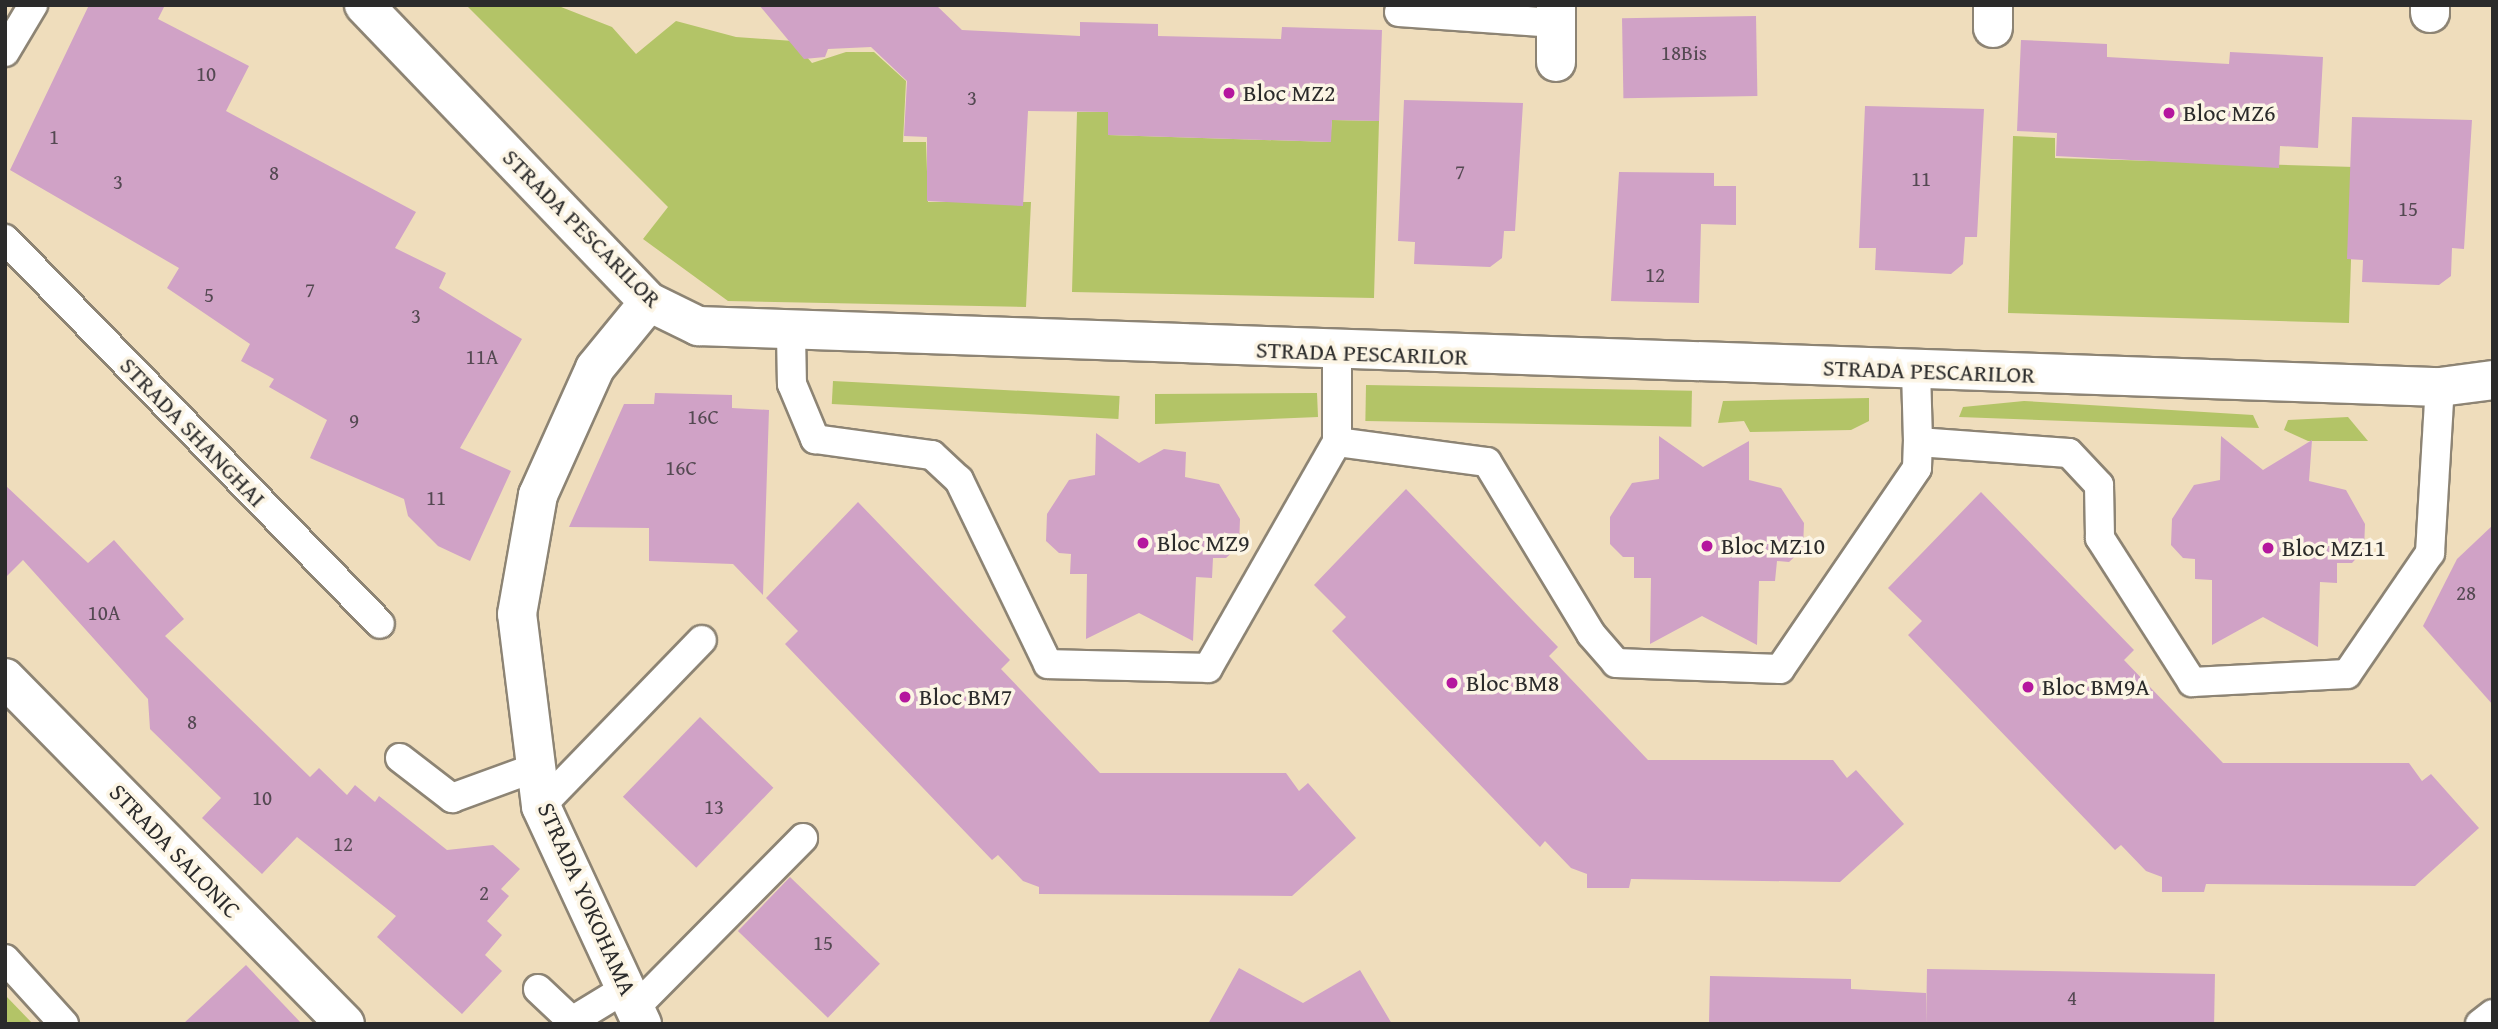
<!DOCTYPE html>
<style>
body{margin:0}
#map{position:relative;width:2498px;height:1029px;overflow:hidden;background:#efddbc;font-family:"Gentium Book Plus",serif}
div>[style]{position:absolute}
.green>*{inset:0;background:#b3c467;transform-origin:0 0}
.building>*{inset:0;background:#d0a2c6;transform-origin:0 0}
.roads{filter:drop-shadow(2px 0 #8d8474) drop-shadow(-2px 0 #8d8474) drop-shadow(0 2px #8d8474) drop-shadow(0 -2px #8d8474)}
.lane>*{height:28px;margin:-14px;padding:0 14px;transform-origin:14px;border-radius:14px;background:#fff}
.street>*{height:38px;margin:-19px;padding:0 19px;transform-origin:19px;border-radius:19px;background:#fff}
.dots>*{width:19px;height:19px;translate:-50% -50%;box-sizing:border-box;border:4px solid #fcf5e5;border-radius:50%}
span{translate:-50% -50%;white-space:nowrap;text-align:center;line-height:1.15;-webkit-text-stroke:7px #fcf5e5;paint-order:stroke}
.number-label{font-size:21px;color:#544952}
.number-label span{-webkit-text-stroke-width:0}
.poi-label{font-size:24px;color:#2b2b2b}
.left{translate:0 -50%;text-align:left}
.street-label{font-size:24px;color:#2b2b2b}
.frame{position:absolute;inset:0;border:7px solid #2b2b2b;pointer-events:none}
</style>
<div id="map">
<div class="green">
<i style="clip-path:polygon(466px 5px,556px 5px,612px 27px,636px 54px,676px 21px,736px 37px,793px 41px,812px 63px,846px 52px,874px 52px,906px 81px,903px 142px,926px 142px,928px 202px,1031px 202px,1026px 307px,728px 301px,643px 239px,668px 207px)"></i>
<i style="clip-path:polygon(1077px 112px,1108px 112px,1108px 135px,1330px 142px,1332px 120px,1379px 121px,1374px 298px,1072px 292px)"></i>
<i style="clip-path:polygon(2013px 136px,2055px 138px,2055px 158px,2354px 167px,2349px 323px,2008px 313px)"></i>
<i style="left:833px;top:381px;width:287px;height:23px;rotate:3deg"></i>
<i style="left:1366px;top:385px;width:326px;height:36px;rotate:1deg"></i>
<i style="clip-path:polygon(1317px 393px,1318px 417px,1155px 424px,1155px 394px)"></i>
<i style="clip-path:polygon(1869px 398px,1869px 421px,1851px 430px,1750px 432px,1744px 421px,1718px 423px,1723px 401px)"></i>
<i style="clip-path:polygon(2024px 401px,2253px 415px,2259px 428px,1959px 417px,1963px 407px)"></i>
<i style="clip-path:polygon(2348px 417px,2368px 441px,2308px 441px,2284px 430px,2288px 420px)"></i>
<i style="clip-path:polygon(5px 995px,33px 1024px,5px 1024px)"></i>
</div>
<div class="building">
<i style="clip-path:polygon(89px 5px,165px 5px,158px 19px,249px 66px,226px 111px,416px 212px,395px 248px,446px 273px,439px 288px,522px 339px,460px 448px,511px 471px,470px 561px,438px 546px,408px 516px,404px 499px,310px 458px,327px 420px,269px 387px,274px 379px,241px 361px,250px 344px,167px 288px,179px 268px,10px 170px)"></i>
<i style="clip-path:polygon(759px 5px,936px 5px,962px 30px,1080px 36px,1080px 22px,1158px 24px,1158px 36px,1281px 39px,1282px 27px,1382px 30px,1379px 121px,1332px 120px,1331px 142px,1108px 135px,1108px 112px,1028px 111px,1023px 206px,927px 201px,927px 137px,904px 136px,907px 81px,871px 47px,828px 49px,825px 57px,804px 59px)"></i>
<i style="left:1756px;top:16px;width:80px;height:134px;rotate:89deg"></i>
<i style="clip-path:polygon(2021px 40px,2107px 44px,2107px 57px,2229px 64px,2230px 52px,2323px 57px,2318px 148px,2280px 146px,2279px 168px,2056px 156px,2057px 133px,2017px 131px)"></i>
<i style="clip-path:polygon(1404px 100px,1523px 103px,1515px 231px,1504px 231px,1502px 258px,1490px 267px,1414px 264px,1415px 242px,1398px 241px)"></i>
<i style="clip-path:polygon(1865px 106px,1984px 109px,1977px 237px,1965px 237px,1963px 264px,1951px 274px,1875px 270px,1876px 248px,1859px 248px)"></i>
<i style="clip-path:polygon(2352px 117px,2472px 120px,2464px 249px,2452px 248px,2451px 276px,2439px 285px,2362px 282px,2363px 260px,2347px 259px)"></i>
<i style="clip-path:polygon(1619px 172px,1714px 173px,1714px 186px,1736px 186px,1736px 225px,1701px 224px,1699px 303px,1611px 301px)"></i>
<i style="clip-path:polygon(655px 393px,732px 395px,732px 408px,769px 410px,763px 595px,733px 564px,649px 561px,649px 528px,569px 527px,624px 404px,654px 404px)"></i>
<i style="clip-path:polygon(1096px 433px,1139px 463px,1164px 449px,1186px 452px,1185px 477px,1219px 484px,1240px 519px,1239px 546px,1226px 558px,1213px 558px,1212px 578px,1196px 577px,1193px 641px,1139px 613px,1086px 639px,1087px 574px,1070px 574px,1071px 554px,1059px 553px,1046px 541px,1047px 514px,1069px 480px,1095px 475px)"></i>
<i style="clip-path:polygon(1659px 436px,1703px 467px,1749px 441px,1749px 480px,1781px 488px,1804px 523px,1803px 549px,1789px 562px,1777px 561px,1775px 581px,1759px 581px,1757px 645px,1702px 616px,1650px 644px,1651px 578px,1634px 578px,1634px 557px,1623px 557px,1610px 544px,1610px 517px,1632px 483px,1659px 479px)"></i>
<i style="clip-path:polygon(2221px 436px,2263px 470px,2312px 440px,2309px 481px,2346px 490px,2365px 524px,2364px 550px,2352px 563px,2337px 563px,2337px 583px,2320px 582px,2318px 647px,2263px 617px,2212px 645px,2212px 580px,2195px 579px,2195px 559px,2183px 558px,2171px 545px,2172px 519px,2194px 485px,2220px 480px)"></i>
<i style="clip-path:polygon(5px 485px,88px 563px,114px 540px,184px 619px,165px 636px,310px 777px,319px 768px,347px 795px,355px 785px,375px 802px,379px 796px,447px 850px,493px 845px,520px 869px,501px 889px,509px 896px,487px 921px,502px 935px,485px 955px,502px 971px,462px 1014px,377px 937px,396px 916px,297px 837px,262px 874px,202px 818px,221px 798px,150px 729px,148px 699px,23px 560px,5px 578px)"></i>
<i style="clip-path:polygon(1406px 489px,1558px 647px,1549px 656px,1648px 760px,1833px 760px,1847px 778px,1856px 770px,1904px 824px,1840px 882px,1631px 879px,1629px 888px,1587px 888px,1587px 874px,1571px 868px,1545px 841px,1540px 847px,1332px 631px,1346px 617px,1314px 585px)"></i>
<i style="clip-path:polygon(1981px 492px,2134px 650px,2124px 660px,2223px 763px,2409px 763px,2422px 781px,2431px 774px,2479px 828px,2415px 886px,2206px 884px,2204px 892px,2162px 892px,2162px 877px,2146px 871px,2121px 845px,2115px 850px,1908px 635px,1922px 621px,1888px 588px)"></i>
<i style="clip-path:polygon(858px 502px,1010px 660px,1001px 669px,1100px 773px,1286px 773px,1299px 791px,1308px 783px,1356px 838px,1292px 896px,1039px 894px,1039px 887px,1023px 881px,998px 855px,992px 860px,785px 644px,798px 631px,766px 598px)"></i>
<i style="clip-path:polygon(2493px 525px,2493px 705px,2423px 626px,2457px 559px)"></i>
<i style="left:700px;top:717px;width:102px;height:111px;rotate:44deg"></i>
<i style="left:790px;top:877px;width:125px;height:75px;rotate:44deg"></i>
<i style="clip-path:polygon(246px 965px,302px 1024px,183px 1024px)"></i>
<i style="clip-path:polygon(1239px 968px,1303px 1003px,1360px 970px,1392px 1024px,1208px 1024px)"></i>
<i style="left:1927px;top:969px;width:288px;height:55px;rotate:1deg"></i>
<i style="clip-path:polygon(1710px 976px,1851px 979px,1851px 989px,1926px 993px,1926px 1024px,1709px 1024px)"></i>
</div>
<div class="roads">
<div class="lane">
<i style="left:1399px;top:12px;width:157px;rotate:4deg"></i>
<i style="left:5px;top:52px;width:55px;rotate:-59.2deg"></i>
<i style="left:5px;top:239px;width:537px;rotate:45.75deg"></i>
<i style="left:791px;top:334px;width:50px;rotate:88.9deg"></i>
<i style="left:792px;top:384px;width:60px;rotate:67.3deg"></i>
<i style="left:815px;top:439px;width:118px;rotate:7.8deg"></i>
<i style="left:932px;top:455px;width:37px;rotate:43deg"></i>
<i style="left:959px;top:480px;width:204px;rotate:64.2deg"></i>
<i style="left:1048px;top:664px;width:160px;rotate:1.4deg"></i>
<i style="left:1208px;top:668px;width:260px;rotate:-60.3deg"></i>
<i style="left:1337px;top:442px;width:90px;rotate:-90deg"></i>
<i style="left:1916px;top:370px;width:72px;rotate:88.4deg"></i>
<i style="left:1918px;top:442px;width:151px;rotate:4.2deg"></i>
<i style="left:2069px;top:453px;width:44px;rotate:46.8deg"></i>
<i style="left:2099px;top:485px;width:53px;rotate:88.9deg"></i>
<i style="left:2100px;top:538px;width:171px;rotate:57.4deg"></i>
<i style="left:2192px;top:682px;width:155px;rotate:-3deg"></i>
<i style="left:2347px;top:674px;width:147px;rotate:-55.6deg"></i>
<i style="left:2430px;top:553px;width:166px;rotate:-86.6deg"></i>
<i style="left:1337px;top:442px;width:151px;rotate:7.6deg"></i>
<i style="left:1487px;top:462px;width:201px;rotate:58.8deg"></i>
<i style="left:1591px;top:634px;width:38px;rotate:49deg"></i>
<i style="left:1616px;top:663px;width:164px;rotate:2.1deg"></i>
<i style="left:1780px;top:669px;width:243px;rotate:-55.7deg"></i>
<i style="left:1917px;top:468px;width:26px;rotate:-88deg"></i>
<i style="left:400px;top:758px;width:66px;rotate:37.6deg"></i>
<i style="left:452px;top:798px;width:90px;rotate:-20deg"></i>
<i style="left:541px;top:806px;width:231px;rotate:-45.9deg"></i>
<i style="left:5px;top:959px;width:88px;rotate:47.8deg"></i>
<i style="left:538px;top:989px;width:47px;rotate:43.3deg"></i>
<i style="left:572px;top:1021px;width:63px;rotate:-31.4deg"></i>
<i style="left:635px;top:1008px;width:239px;rotate:-45.3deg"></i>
<i style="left:2480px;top:1024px;width:16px;rotate:-38deg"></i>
</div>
<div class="street">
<i style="left:364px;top:5px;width:412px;rotate:46.2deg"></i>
<i style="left:649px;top:302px;width:55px;rotate:26.1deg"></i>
<i style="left:698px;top:326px;width:1743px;rotate:2.01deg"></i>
<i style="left:2440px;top:387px;width:53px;rotate:-7.5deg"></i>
<i style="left:1556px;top:5px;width:57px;rotate:90deg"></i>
<i style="left:2430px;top:5px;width:8px;rotate:90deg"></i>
<i style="left:1993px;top:28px;width:23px;rotate:-90deg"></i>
<i style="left:5px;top:678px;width:485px;rotate:45.5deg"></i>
<i style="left:642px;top:1024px;width:240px;rotate:-114.9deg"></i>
<i style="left:541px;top:806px;width:193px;rotate:-97.1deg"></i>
<i style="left:517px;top:614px;width:121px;rotate:-80deg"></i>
<i style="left:538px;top:495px;width:139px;rotate:-65.8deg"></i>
<i style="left:595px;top:368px;width:85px;rotate:-50.7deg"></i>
</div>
</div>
<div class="dots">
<i style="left:1229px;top:93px;background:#b5179e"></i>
<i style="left:2169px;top:113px;background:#b5179e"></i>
<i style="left:1143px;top:543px;background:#b5179e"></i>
<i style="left:1707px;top:546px;background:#b5179e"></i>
<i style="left:2268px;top:548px;background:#b5179e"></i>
<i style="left:1452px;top:683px;background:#b5179e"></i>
<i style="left:2028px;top:687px;background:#b5179e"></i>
<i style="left:905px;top:697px;background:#b5179e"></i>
</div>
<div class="number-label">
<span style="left:1684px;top:53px">18Bis</span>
<span style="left:206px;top:74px">10</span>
<span style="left:972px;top:98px">3</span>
<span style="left:54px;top:137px">1</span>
<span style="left:1460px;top:172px">7</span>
<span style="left:274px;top:173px">8</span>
<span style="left:1921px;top:179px">11</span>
<span style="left:118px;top:182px">3</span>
<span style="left:2408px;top:209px">15</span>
<span style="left:1655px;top:275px">12</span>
<span style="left:310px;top:290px">7</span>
<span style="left:209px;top:295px">5</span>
<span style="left:416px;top:316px">3</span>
<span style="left:482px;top:357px">11A</span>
<span style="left:703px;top:417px">16C</span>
<span style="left:354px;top:421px">9</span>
<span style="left:681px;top:468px">16C</span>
<span style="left:436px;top:498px">11</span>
<span style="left:2466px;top:593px">28</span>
<span style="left:104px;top:613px">10A</span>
<span style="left:192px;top:722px">8</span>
<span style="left:262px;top:798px">10</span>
<span style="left:714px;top:807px">13</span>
<span style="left:343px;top:844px">12</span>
<span style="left:484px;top:893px">2</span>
<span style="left:823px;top:943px">15</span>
<span style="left:2072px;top:998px">4</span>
</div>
<div class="poi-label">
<span class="left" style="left:1243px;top:93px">Bloc MZ2</span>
<span class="left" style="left:2183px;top:113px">Bloc MZ6</span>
<span class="left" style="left:1157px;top:543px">Bloc MZ9</span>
<span class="left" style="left:1721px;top:546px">Bloc MZ10</span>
<span class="left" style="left:2282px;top:548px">Bloc MZ11</span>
<span class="left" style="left:1466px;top:683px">Bloc BM8</span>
<span class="left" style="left:2042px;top:687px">Bloc BM9A</span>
<span class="left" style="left:919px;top:697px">Bloc BM7</span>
</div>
<div class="street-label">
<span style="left:582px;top:228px;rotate:45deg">STRADA PESCARILOR</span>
<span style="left:1362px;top:353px;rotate:2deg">STRADA PESCARILOR</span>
<span style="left:1929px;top:371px;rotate:2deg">STRADA PESCARILOR</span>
<span style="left:193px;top:432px;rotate:46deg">STRADA SHANGHAI</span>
<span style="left:175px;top:851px;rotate:46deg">STRADA SALONIC</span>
<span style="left:587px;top:899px;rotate:66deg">STRADA YOKOHAMA</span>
</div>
<div class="frame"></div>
</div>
